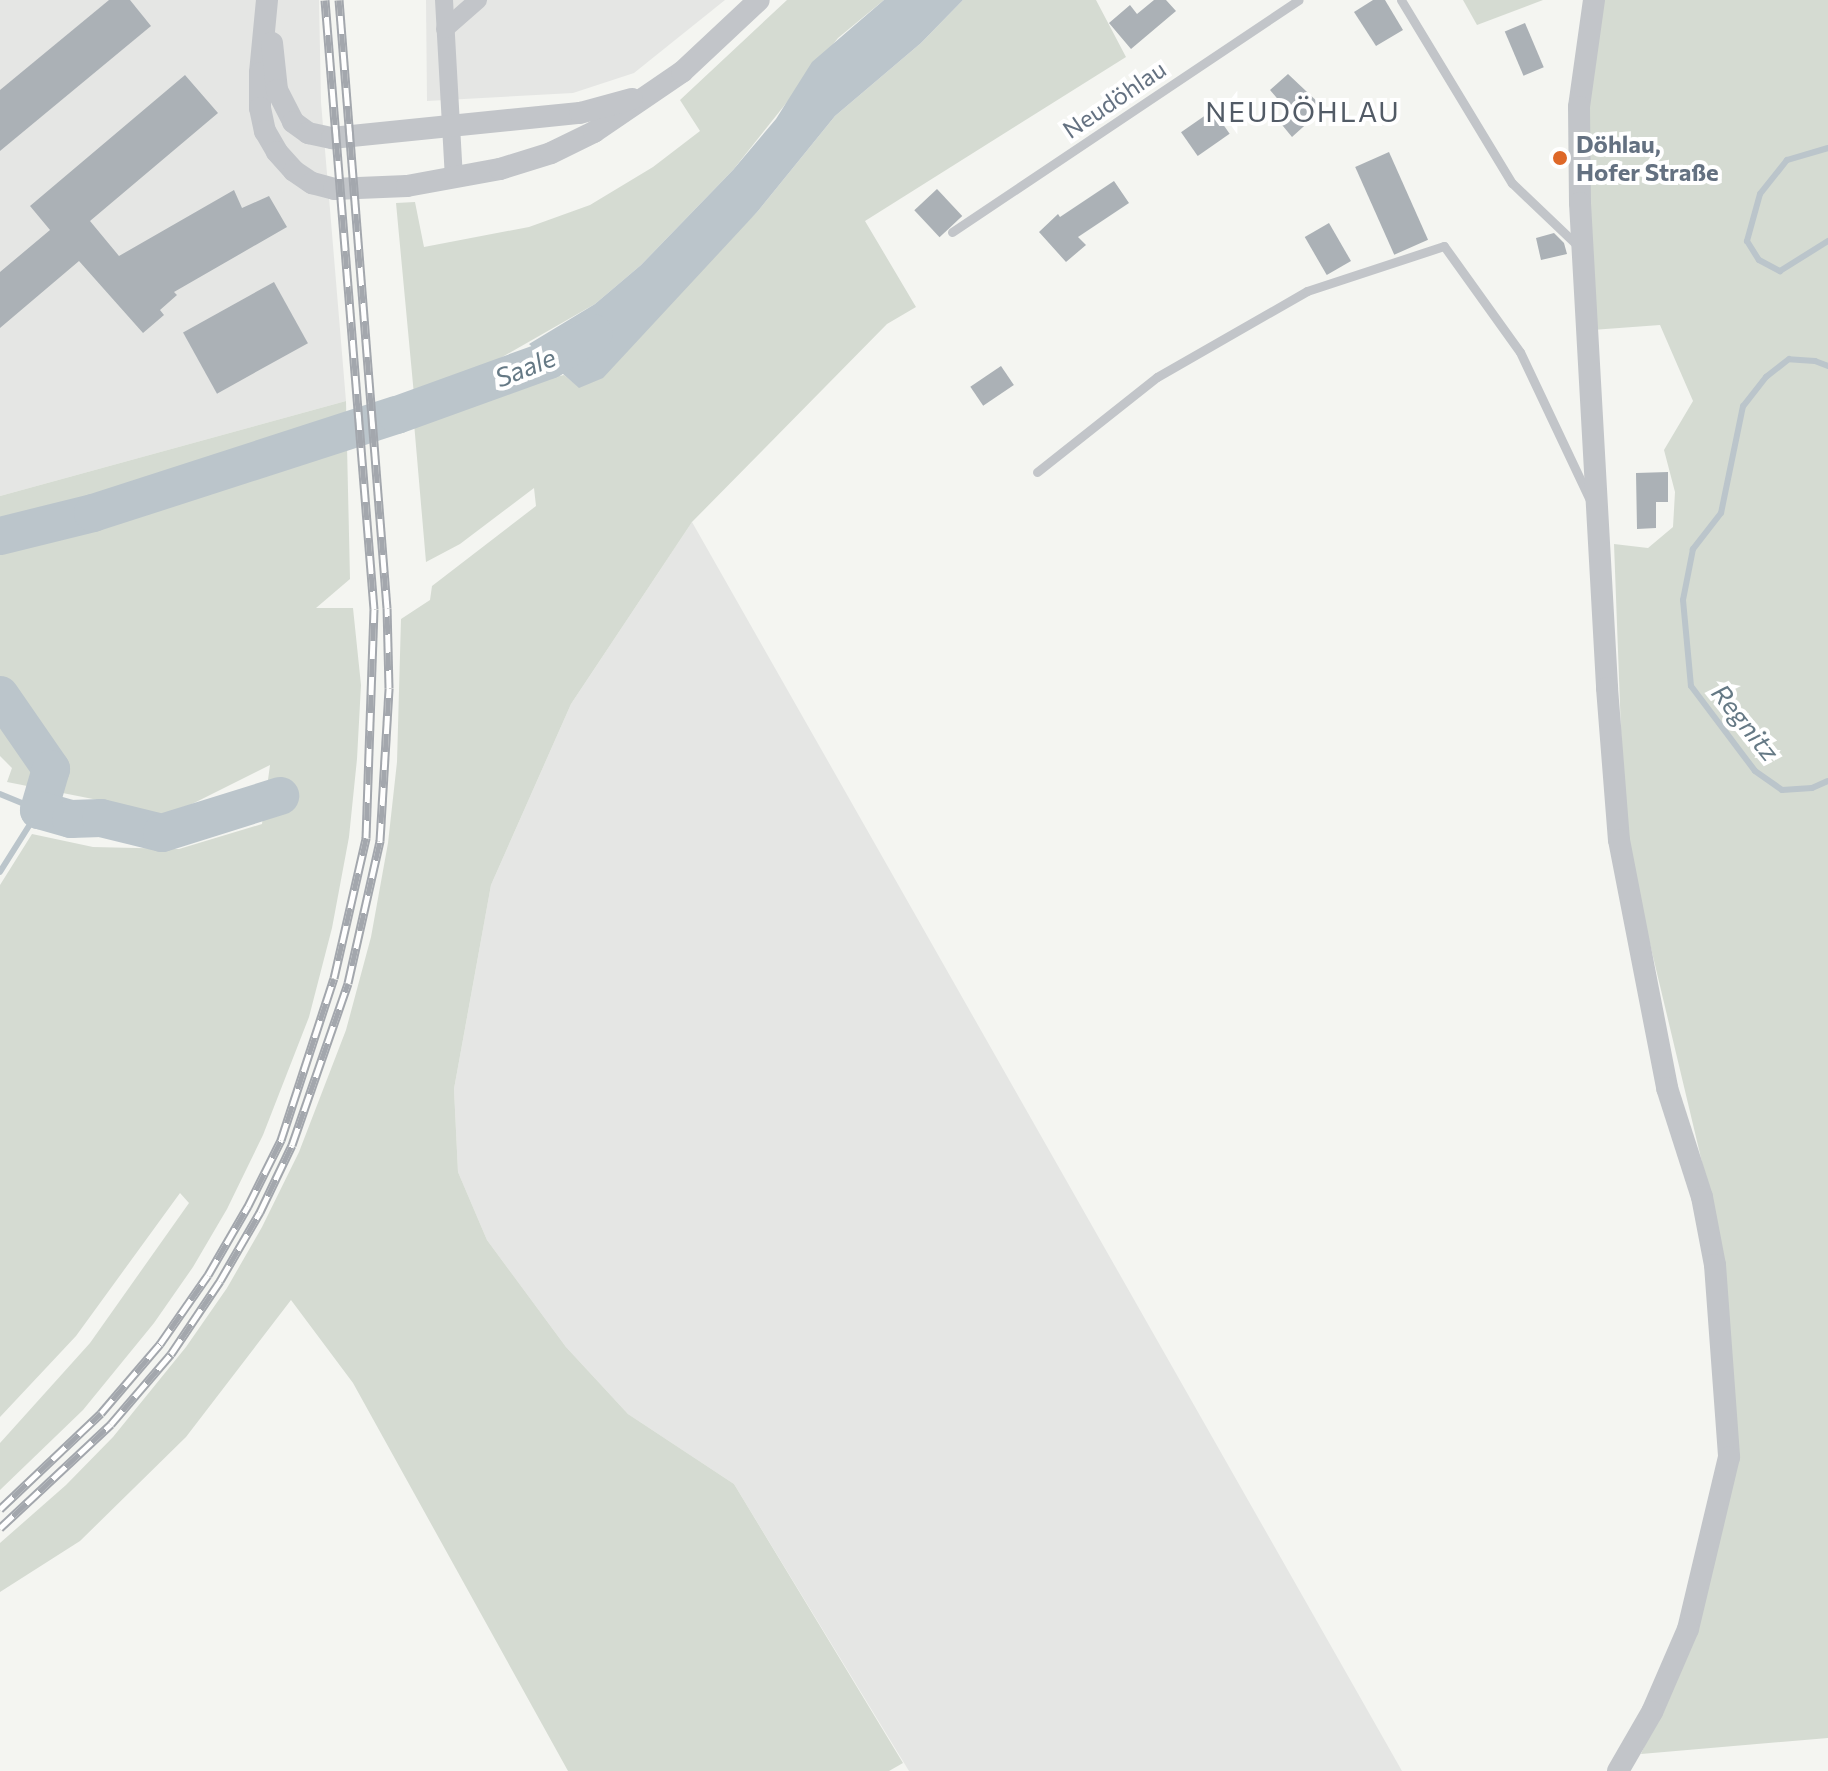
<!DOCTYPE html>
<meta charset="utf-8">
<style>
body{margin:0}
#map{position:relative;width:1828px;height:1771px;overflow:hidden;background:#f4f5f1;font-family:Commissioner,sans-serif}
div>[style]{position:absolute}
.built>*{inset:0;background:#e5e6e4}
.green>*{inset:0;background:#d5dbd2}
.water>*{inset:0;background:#bbc5cb}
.stream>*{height:6px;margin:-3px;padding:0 3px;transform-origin:3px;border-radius:3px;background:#bbc5cb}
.river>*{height:38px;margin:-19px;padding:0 19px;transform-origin:19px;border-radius:19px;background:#bbc5cb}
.building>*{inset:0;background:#abb1b6;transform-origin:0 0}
.service>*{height:9px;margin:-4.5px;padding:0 4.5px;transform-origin:4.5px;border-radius:4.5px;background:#c2c5c9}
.minor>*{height:18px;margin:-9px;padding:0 9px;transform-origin:9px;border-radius:9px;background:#c2c5c9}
.tertiary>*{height:22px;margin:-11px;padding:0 11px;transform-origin:11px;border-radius:11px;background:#c2c5c9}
.rail>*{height:9px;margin-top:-4.5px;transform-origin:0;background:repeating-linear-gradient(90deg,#fff 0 18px,#a3a7ad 0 36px);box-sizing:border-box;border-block:2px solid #a3a7ad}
.dots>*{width:22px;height:22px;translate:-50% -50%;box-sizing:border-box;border:4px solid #fff;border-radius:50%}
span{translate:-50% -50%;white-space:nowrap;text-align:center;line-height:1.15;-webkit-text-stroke:8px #fff;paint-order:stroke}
.street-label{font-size:24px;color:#647181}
.poi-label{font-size:24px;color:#647181;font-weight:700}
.left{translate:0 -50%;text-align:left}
.water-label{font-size:26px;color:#657985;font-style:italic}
.quarter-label{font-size:28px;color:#525b66;letter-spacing:2px}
</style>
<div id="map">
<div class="built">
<i style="clip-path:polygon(0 0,319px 0,321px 102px,346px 401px,0 496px)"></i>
<i style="clip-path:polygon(426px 0,725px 0,634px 73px,573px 93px,427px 101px)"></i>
<i style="clip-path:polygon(692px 522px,1402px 1771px,909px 1771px,734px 1484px,628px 1414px,566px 1347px,487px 1240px,458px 1172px,454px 1089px,491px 885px,571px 704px)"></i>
</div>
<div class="green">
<i style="clip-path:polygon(787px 0,884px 0,838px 38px,733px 170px,641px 265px,595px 304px,483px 368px,414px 395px,396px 203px,415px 202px,424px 247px,529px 227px,590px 205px,653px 167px,700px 131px,680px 100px)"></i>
<i style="clip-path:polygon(963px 0,1096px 0,1126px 57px,865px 221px,916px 307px,887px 324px,692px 522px,571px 704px,491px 885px,454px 1089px,458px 1172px,487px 1240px,566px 1347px,628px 1414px,734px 1484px,903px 1763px,889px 1771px,568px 1771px,353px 1383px,291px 1300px,186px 1437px,80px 1541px,0 1592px,0 1543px,66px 1485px,113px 1437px,186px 1347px,227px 1288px,262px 1227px,299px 1152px,346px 1030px,371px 937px,388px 843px,397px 762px,401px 619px,430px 600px,432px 586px,536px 506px,534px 488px,460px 544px,426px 562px,414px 423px,529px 383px,564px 375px,579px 387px,758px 211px,835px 116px,921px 43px)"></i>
<i style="clip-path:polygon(1463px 0,1543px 0,1477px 25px)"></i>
<i style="clip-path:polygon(1591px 0,1828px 0,1828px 1738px,1641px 1754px,1705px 1601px,1733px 1434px,1706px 1179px,1625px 839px,1614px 544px,1648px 548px,1673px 527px,1675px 492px,1664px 450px,1693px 401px,1660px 325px,1592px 330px,1585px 93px)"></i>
<i style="clip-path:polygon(346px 401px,350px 579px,316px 608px,353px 608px,361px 685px,357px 759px,349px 837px,332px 928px,309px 1017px,263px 1135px,227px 1209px,193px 1267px,154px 1323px,83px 1410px,0 1490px,0 1443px,90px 1343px,189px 1203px,180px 1193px,76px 1336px,0 1417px,0 885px,32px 834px,93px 847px,179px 849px,262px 824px,270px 765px,156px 822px,98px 800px,7px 782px,12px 768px,0 756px,0 496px)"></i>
</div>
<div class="water">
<i style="clip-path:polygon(884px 0,963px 0,921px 43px,835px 116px,758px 211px,603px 378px,579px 388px,529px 344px,595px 304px,641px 265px,733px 170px,776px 119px,812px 62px)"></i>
</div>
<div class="stream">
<i style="left:1828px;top:148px;width:43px;rotate:163.7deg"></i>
<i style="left:1787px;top:160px;width:43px;rotate:128.5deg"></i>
<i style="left:1760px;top:194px;width:49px;rotate:105.5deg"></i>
<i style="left:1747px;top:241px;width:22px;rotate:58deg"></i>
<i style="left:1759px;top:260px;width:24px;rotate:28deg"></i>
<i style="left:1780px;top:271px;width:57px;rotate:-32deg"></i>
<i style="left:1828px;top:366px;width:14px;rotate:-159deg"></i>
<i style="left:1815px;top:361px;width:26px;rotate:-176deg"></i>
<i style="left:1789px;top:359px;width:29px;rotate:142deg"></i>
<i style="left:1766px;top:377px;width:37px;rotate:128deg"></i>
<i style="left:1743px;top:406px;width:109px;rotate:101.6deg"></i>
<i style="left:1721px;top:513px;width:46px;rotate:127.9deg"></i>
<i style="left:1693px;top:549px;width:52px;rotate:101.1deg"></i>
<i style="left:1683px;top:600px;width:86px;rotate:84.7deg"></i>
<i style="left:1691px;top:686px;width:106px;rotate:53deg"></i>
<i style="left:1755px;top:771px;width:33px;rotate:35deg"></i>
<i style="left:1782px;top:790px;width:30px;rotate:-4deg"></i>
<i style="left:1812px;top:788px;width:17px;rotate:-24deg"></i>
<i style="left:0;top:794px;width:42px;rotate:22.3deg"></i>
<i style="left:39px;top:810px;width:73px;rotate:122.2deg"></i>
</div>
<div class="river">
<i style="left:0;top:536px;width:96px;rotate:-13.9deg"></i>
<i style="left:93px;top:513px;width:319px;rotate:-17.9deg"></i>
<i style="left:397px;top:415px;width:162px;rotate:-19.9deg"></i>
<i style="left:549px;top:360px;width:52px;rotate:-31deg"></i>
<i style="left:0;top:695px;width:90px;rotate:55.4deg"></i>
<i style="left:51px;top:769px;width:43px;rotate:106.3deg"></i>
<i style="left:39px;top:810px;width:33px;rotate:16deg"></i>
<i style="left:71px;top:819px;width:30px;rotate:-2deg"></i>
<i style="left:101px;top:818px;width:63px;rotate:13.8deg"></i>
<i style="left:162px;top:833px;width:124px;rotate:-17.4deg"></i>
</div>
<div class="building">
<i style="clip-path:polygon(109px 0,130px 0,151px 26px,0 151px,0 90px)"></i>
<i style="clip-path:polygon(1154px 0,1166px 0,1176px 11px,1131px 49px,1109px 23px,1130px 5px,1137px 14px)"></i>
<i style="clip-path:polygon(1373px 0,1385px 0,1403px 30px,1376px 46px,1354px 12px)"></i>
<i style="left:1525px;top:23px;width:48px;height:22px;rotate:67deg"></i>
<i style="clip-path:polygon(1288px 74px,1324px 108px,1292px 137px,1278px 120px,1288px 111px,1270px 90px)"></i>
<i style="clip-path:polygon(185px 75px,218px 113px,90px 221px,119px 256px,234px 190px,242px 208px,269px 196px,287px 227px,174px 292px,177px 295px,160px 310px,164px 315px,143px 333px,79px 261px,0 328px,0 272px,50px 230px,30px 206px)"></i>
<i style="left:1213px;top:110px;width:29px;height:39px;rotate:55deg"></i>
<i style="left:1389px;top:152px;width:96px;height:37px;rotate:66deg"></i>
<i style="clip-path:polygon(1114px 181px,1129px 203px,1078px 237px,1086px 245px,1066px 262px,1039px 232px,1058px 214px,1060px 217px)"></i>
<i style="left:937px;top:189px;width:37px;height:31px;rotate:47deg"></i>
<i style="left:1329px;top:223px;width:44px;height:28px;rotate:60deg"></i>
<i style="clip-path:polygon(1554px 233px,1564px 243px,1567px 254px,1541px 260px,1536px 238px)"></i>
<i style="left:274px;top:282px;width:70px;height:104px;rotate:61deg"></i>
<i style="left:1001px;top:366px;width:23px;height:37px;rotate:56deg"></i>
<i style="clip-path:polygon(1668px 472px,1668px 502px,1656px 502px,1656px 528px,1637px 529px,1636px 473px)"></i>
</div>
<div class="service">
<i style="left:1401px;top:0;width:214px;rotate:58.8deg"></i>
<i style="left:1512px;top:183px;width:91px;rotate:43.7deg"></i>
<i style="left:952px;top:232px;width:417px;rotate:-33.8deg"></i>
<i style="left:1037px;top:472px;width:153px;rotate:-38.4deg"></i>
<i style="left:1157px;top:377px;width:173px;rotate:-29.8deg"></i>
<i style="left:1307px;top:291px;width:144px;rotate:-18.2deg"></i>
<i style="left:1444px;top:246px;width:130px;rotate:54.4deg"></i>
<i style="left:1520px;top:352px;width:164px;rotate:64.7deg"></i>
</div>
<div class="minor">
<i style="left:444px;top:0;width:178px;rotate:86.8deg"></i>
<i style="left:445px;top:29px;width:44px;rotate:-41.3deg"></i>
</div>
<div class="tertiary">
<i style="left:267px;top:0;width:73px;rotate:95.5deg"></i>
<i style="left:260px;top:73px;width:35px;rotate:90deg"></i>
<i style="left:260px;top:108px;width:24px;rotate:78deg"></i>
<i style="left:265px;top:131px;width:24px;rotate:60deg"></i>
<i style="left:277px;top:152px;width:25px;rotate:48deg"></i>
<i style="left:294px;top:171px;width:22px;rotate:34deg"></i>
<i style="left:312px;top:183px;width:23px;rotate:15deg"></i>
<i style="left:334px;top:189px;width:73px;rotate:-2.4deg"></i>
<i style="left:407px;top:186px;width:95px;rotate:-10.4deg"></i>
<i style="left:500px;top:169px;width:53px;rotate:-17.4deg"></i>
<i style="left:551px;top:153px;width:48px;rotate:-26deg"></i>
<i style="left:594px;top:132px;width:107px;rotate:-34.3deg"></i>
<i style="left:682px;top:72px;width:105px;rotate:-43.1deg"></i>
<i style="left:1594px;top:0;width:108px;rotate:98deg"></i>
<i style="left:1579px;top:107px;width:96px;rotate:89.4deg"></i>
<i style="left:1580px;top:203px;width:486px;rotate:86.8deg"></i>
<i style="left:1607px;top:688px;width:152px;rotate:85.5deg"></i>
<i style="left:1619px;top:840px;width:253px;rotate:79deg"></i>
<i style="left:1667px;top:1088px;width:114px;rotate:72.2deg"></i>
<i style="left:1702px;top:1197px;width:69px;rotate:79.2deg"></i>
<i style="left:1715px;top:1265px;width:193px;rotate:85.8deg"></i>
<i style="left:1729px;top:1457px;width:177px;rotate:103.4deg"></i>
<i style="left:1688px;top:1629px;width:90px;rotate:113.4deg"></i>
<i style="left:1652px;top:1712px;width:68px;rotate:120deg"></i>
<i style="left:272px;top:43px;width:47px;rotate:83.9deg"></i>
<i style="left:277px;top:90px;width:36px;rotate:63deg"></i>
<i style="left:293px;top:122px;width:19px;rotate:36deg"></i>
<i style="left:308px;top:133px;width:25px;rotate:12deg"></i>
<i style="left:332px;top:138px;width:249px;rotate:-5.8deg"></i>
<i style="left:580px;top:113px;width:54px;rotate:-15.1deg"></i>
</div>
<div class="rail">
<i style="left:0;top:1509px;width:139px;rotate:-43.5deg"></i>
<i style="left:101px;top:1413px;width:91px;rotate:-49.5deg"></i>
<i style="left:160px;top:1344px;width:84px;rotate:-55.2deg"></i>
<i style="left:208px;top:1275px;width:80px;rotate:-59.9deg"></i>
<i style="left:248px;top:1206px;width:74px;rotate:-63.4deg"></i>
<i style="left:281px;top:1140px;width:170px;rotate:-71.9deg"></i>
<i style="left:334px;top:978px;width:144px;rotate:-77.1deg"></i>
<i style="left:366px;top:838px;width:229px;rotate:-88deg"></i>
<i style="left:374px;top:609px;width:611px;rotate:-94.6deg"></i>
<i style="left:0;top:1528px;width:152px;rotate:-43.1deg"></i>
<i style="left:111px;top:1424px;width:92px;rotate:-49.4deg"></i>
<i style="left:171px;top:1354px;width:88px;rotate:-56.1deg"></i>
<i style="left:220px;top:1281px;width:80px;rotate:-59.9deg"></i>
<i style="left:260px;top:1212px;width:74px;rotate:-64.5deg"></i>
<i style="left:292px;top:1145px;width:171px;rotate:-70.9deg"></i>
<i style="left:348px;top:983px;width:146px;rotate:-77.3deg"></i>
<i style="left:380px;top:841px;width:153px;rotate:-86.6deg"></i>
<i style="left:389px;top:688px;width:80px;rotate:-91.4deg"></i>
<i style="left:387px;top:608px;width:610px;rotate:-94.51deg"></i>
</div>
<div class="dots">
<i style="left:1560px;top:158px;background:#de6828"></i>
</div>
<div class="street-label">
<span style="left:1114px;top:99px;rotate:-34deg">Neudöhlau</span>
</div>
<div class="poi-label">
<span class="left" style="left:1576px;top:158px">Döhlau,<br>Hofer Straße</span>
</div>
<div class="water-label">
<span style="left:525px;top:367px;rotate:-22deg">Saale</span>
<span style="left:1746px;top:722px;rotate:51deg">Regnitz</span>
</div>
<div class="quarter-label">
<span style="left:1303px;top:111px">NEUDÖHLAU</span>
</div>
</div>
